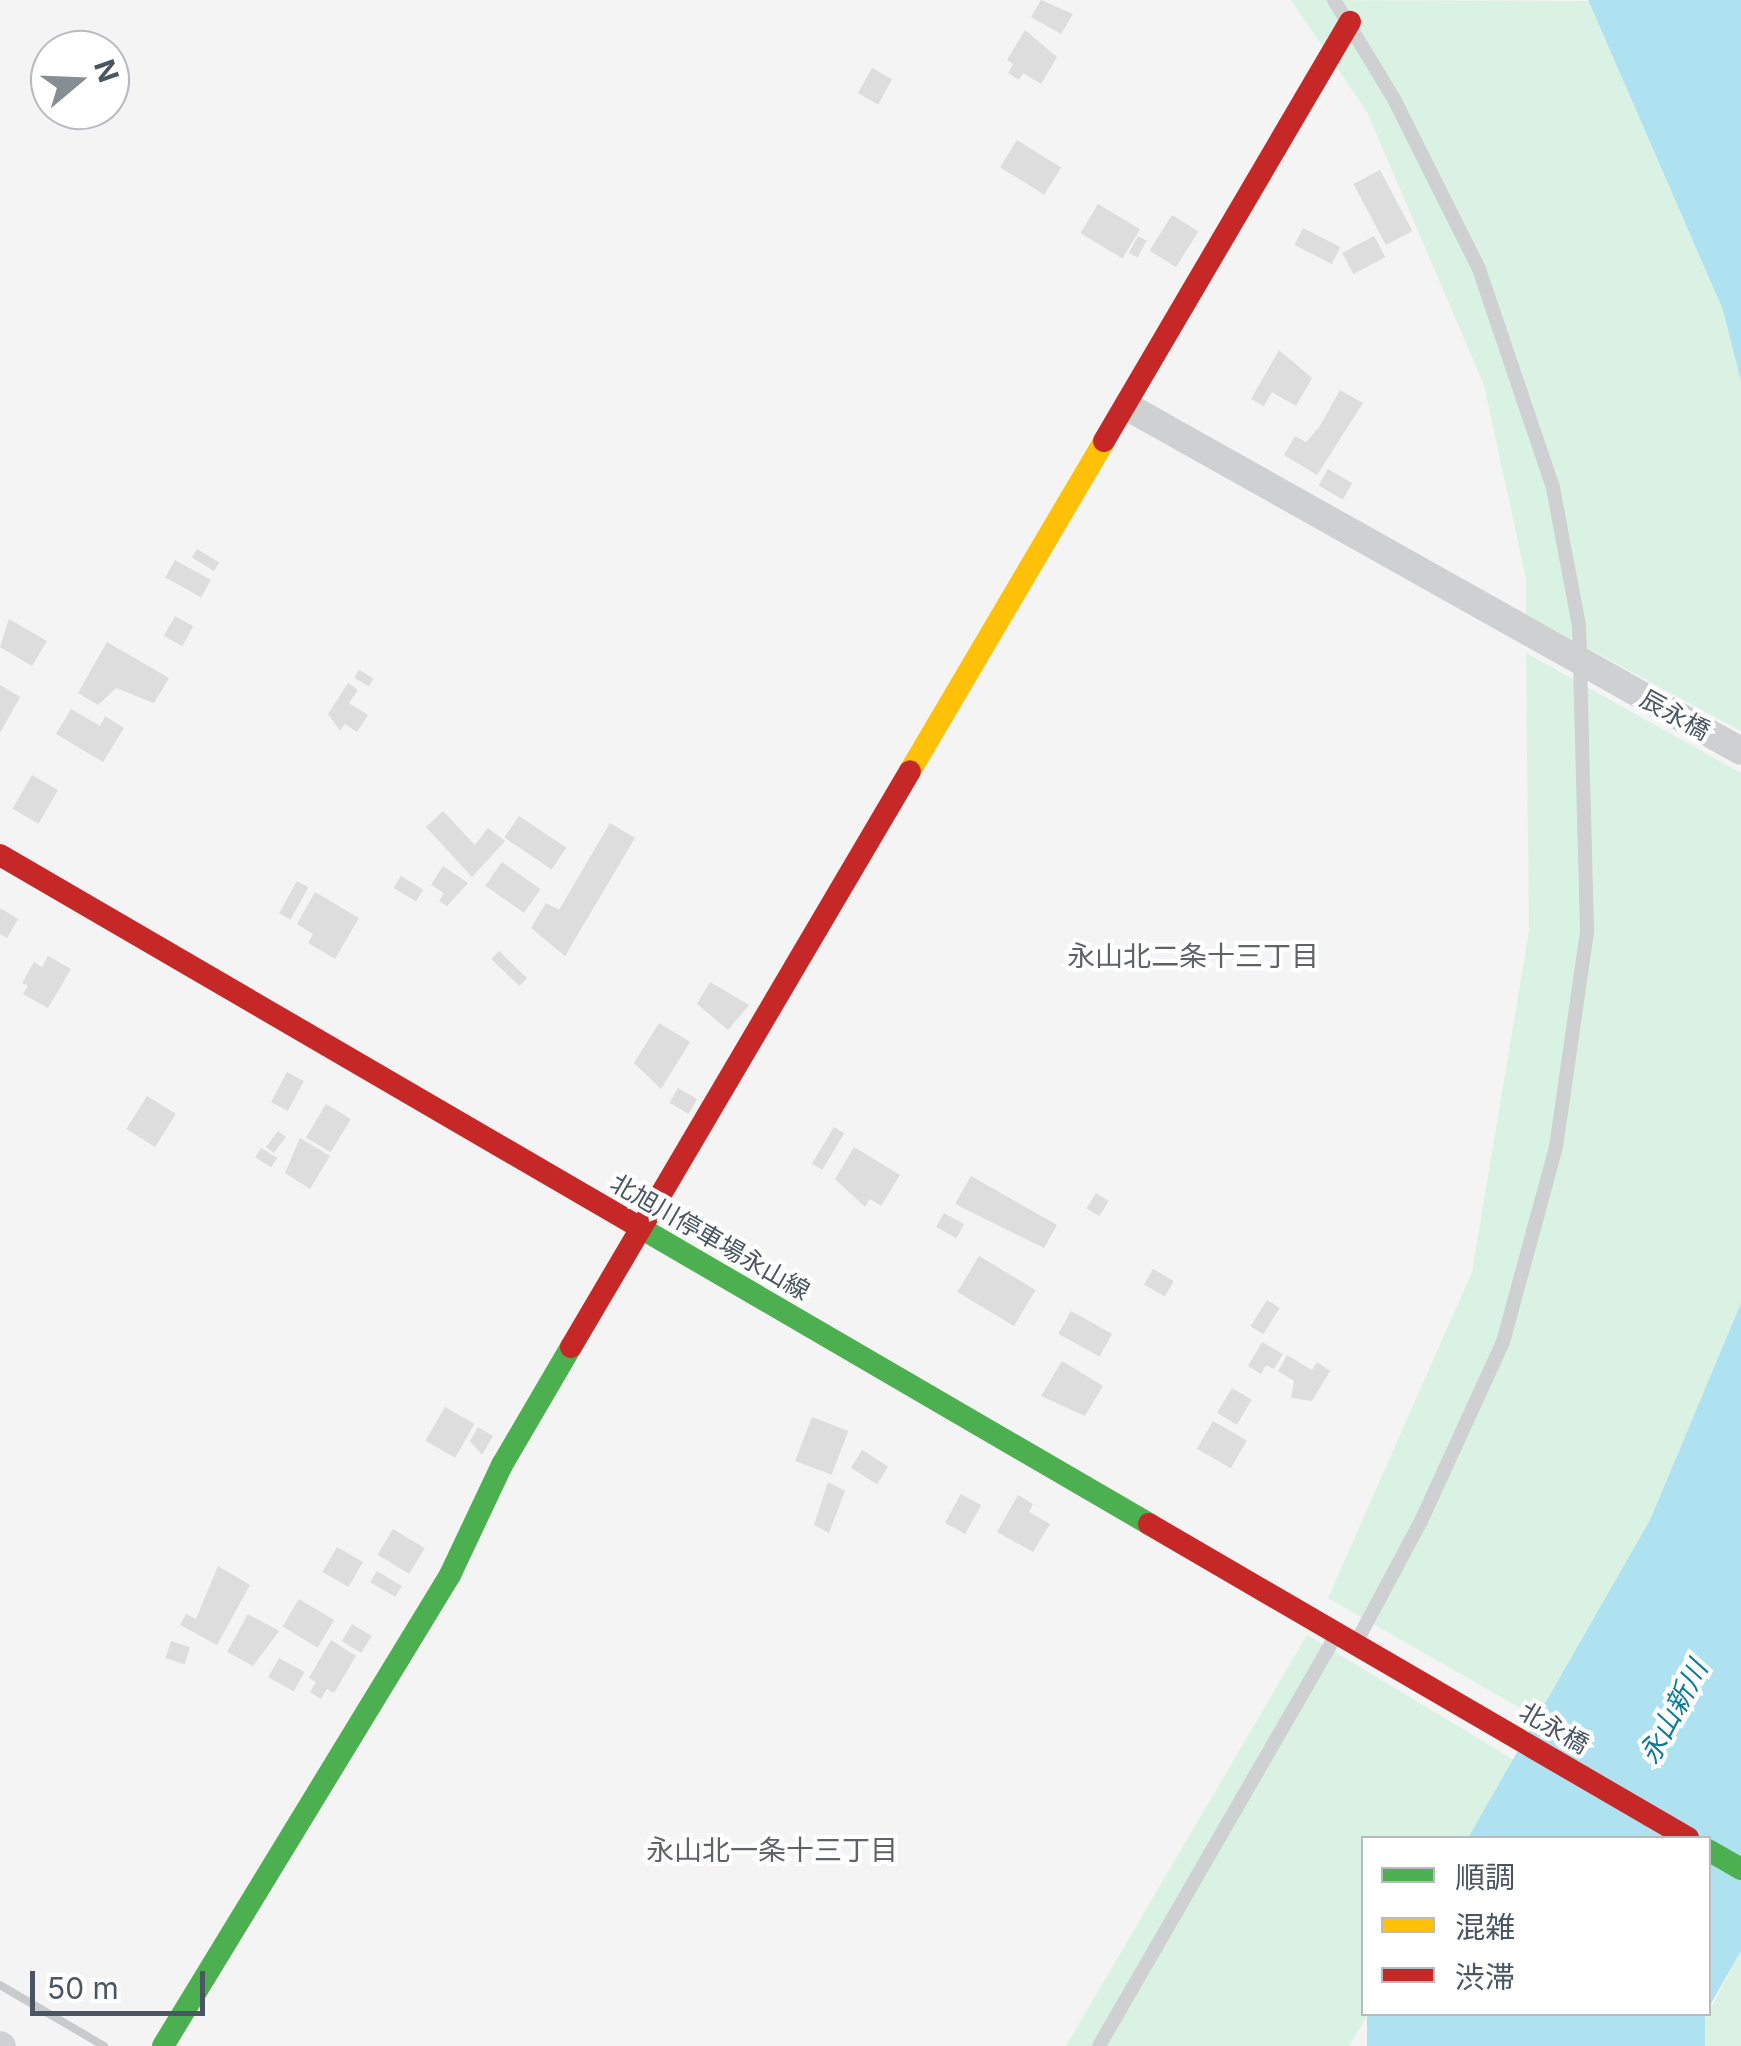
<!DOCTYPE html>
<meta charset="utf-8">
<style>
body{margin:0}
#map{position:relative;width:1741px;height:2046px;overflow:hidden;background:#f4f4f4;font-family:Inter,"Noto Sans JP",sans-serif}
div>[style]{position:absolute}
.green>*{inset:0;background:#d9f2e3}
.water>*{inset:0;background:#aee2f0;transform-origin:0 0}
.building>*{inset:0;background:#ddddde;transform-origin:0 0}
.lane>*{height:14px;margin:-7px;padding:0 7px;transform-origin:7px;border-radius:7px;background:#ced0d2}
.street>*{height:28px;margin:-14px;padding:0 14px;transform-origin:14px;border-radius:14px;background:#ced0d2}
.fast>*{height:22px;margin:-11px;padding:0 11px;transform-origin:11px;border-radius:11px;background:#4caf50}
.slow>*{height:22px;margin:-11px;padding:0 11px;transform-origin:11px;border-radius:11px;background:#ffc107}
.jam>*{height:22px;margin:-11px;padding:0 11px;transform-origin:11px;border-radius:11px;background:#c62828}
.rail>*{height:8px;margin:-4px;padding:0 4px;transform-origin:4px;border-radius:4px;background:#c9cacc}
span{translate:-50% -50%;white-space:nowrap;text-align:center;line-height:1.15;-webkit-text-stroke:8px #fff;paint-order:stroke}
.street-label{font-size:25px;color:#4a5661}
.neighbourhood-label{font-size:28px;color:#5f6368}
.water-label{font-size:28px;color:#0c7c9b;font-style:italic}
.legend{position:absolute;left:1361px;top:1836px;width:350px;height:180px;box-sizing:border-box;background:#fff;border:2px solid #b7bbc0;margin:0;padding:12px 18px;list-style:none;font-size:30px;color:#4a5661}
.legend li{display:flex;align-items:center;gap:20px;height:50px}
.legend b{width:50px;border:2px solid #b7bbc0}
.north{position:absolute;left:30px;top:30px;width:100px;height:100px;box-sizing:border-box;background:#fff;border:2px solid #b7bbc0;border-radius:50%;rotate:71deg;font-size:28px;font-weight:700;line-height:40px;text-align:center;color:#4a5661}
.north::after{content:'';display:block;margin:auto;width:35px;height:45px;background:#868d94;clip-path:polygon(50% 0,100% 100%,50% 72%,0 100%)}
.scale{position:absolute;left:30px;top:1971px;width:175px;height:45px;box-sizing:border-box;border:5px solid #4a5661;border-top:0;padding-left:12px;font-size:30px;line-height:35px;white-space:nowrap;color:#4a5661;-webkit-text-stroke:8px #fff;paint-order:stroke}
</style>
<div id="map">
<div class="green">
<i style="clip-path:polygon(1291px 0,1588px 1px,1723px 310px,1741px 382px,1741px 731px,1526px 615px,1526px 579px,1484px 385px,1367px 112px)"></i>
<i style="clip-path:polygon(1526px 653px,1741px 773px,1741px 1303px,1650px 1520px,1538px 1718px,1328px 1598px,1472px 1272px,1529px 931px)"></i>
<i style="clip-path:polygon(1307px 1635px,1514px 1760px,1468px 1838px,1364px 1838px,1368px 2014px,1349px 2046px,1066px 2046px)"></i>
<i style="clip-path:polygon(1741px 1951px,1741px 2046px,1686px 2046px,1708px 2014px)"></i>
</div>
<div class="water">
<i style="clip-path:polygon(1588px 0,1741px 0,1741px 382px,1723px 310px)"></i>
<i style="clip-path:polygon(1741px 1303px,1741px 1951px,1709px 2007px,1708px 1838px,1468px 1838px,1650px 1520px)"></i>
<i style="left:1367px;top:2014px;width:338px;height:37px"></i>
</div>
<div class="building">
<i style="clip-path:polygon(1041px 0,1073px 14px,1061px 34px,1031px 17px)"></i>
<i style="clip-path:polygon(1025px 30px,1057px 57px,1041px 84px,1023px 73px,1019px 80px,1008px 73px,1013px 64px,1007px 60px)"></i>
<i style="left:872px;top:68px;width:23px;height:29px;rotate:29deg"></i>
<i style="left:1017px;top:140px;width:52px;height:32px;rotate:32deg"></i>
<i style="left:1380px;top:170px;width:69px;height:30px;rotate:62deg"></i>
<i style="left:1098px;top:204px;width:49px;height:34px;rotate:31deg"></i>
<i style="left:1172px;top:215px;width:31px;height:42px;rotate:32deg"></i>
<i style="left:1303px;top:228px;width:42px;height:19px;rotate:27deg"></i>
<i style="left:1138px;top:236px;width:10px;height:19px;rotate:29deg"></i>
<i style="left:1374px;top:236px;width:24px;height:36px;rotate:62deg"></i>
<i style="clip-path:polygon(1279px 350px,1312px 378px,1296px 406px,1272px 392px,1264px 406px,1251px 399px)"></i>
<i style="clip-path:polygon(1340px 390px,1363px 403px,1317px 475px,1284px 455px,1295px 436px,1306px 442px,1320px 426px)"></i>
<i style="left:1328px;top:469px;width:28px;height:19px;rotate:30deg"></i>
<i style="left:197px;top:549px;width:26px;height:10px;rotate:31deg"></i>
<i style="left:175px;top:560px;width:41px;height:20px;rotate:29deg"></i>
<i style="left:175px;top:616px;width:21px;height:23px;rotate:29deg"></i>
<i style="clip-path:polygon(9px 619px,47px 641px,32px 666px,0 647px)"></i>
<i style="clip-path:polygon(107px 642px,169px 678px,154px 703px,116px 688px,98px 705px,78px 693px)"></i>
<i style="left:359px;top:670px;width:17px;height:9px;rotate:31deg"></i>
<i style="clip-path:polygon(348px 683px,358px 690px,349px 703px,368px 715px,357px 732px,345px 724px,340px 731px,328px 714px)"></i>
<i style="clip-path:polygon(0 685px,20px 697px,0 733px)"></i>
<i style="clip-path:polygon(71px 709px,100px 726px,105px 716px,124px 728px,103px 762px,56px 734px)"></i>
<i style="left:32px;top:775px;width:30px;height:39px;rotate:30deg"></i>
<i style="clip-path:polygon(443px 811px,475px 845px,488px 828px,505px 841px,472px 877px,426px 827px)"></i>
<i style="left:519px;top:816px;width:57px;height:26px;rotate:34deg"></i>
<i style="clip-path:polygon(610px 823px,635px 838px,565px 956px,531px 928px,546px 903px,559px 910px)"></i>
<i style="left:502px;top:862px;width:47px;height:29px;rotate:35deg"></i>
<i style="clip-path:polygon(443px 866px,468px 883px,447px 906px,439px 901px,444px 893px,431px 885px)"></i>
<i style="left:401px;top:876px;width:26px;height:14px;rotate:31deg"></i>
<i style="left:297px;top:881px;width:13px;height:37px;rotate:29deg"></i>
<i style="clip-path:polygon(315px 892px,359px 918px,335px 959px,308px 943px,313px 934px,297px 924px)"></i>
<i style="clip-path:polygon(0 908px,18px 919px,7px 938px,0 934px)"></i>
<i style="left:499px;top:951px;width:39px;height:11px;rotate:44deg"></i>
<i style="clip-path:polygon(48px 956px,71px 969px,48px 1008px,23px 994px,28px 986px,22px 983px,34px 962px,42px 967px)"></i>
<i style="clip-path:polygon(710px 982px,749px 1005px,728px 1030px,697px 1004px)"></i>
<i style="clip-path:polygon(659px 1023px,690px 1042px,661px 1089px,634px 1063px)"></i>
<i style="left:287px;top:1072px;width:19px;height:34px;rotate:28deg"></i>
<i style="left:678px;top:1088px;width:22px;height:17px;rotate:30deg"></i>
<i style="left:147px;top:1096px;width:34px;height:39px;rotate:32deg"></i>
<i style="left:326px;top:1104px;width:29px;height:39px;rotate:31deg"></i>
<i style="left:834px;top:1127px;width:12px;height:43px;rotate:31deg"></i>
<i style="left:278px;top:1131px;width:10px;height:20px;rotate:37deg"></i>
<i style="clip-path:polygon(300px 1138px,330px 1156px,310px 1189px,285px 1173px)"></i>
<i style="clip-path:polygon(854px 1147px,900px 1175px,881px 1206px,870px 1199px,865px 1207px,835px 1179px)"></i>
<i style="left:261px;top:1148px;width:19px;height:11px;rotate:32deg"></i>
<i style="clip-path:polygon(971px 1176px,1057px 1225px,1044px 1248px,955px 1204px)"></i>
<i style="left:1096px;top:1193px;width:15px;height:18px;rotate:32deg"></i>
<i style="left:944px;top:1213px;width:23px;height:16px;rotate:29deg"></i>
<i style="left:979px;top:1256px;width:66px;height:42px;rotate:31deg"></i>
<i style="left:1153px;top:1269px;width:24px;height:18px;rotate:30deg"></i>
<i style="left:1267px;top:1300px;width:15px;height:31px;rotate:32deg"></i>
<i style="left:1071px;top:1311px;width:47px;height:26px;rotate:29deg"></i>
<i style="clip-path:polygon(1262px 1342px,1283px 1354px,1274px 1369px,1266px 1365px,1261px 1374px,1248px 1366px)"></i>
<i style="clip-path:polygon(1287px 1355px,1312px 1370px,1317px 1362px,1330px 1371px,1312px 1401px,1291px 1398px,1294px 1381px,1278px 1371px)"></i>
<i style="clip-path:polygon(1062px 1361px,1103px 1386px,1085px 1416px,1041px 1396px)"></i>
<i style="left:1232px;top:1388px;width:23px;height:29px;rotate:31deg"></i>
<i style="left:445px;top:1407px;width:34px;height:39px;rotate:30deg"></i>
<i style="left:812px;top:1417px;width:39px;height:47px;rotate:21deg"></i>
<i style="left:1213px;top:1421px;width:39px;height:32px;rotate:30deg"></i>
<i style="clip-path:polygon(478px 1427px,493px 1436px,482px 1455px,470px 1441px)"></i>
<i style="left:862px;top:1450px;width:31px;height:21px;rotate:32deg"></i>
<i style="clip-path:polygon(828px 1482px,845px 1491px,829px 1533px,814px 1525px)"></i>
<i style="left:961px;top:1494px;width:23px;height:33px;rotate:29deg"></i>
<i style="clip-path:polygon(1018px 1495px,1033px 1504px,1029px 1512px,1050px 1524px,1033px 1552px,997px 1532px)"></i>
<i style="left:393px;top:1529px;width:37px;height:30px;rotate:31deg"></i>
<i style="left:337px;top:1547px;width:30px;height:29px;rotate:30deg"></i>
<i style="clip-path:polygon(218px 1566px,250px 1585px,217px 1645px,180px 1625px,186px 1614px,196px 1619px)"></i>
<i style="left:377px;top:1571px;width:29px;height:13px;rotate:31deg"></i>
<i style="left:299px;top:1599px;width:41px;height:32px;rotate:31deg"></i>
<i style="clip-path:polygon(248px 1614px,279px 1631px,253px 1666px,227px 1652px)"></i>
<i style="left:352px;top:1624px;width:23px;height:20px;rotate:31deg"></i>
<i style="clip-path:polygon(331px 1640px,356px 1656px,334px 1693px,327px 1689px,321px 1699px,310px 1692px,316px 1682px,309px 1678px)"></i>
<i style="left:171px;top:1641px;width:20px;height:18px;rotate:18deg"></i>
<i style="left:279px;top:1658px;width:29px;height:22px;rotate:29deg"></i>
</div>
<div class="lane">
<i style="left:1334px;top:0;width:116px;rotate:58.8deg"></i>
<i style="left:1394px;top:99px;width:190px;rotate:63.4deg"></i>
<i style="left:1479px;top:269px;width:231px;rotate:71.3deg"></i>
<i style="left:1553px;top:488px;width:139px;rotate:79.3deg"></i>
<i style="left:1579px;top:625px;width:307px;rotate:88.5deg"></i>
<i style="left:1587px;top:932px;width:217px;rotate:98.2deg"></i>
<i style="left:1556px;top:1147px;width:202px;rotate:105.2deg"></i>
<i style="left:1503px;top:1342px;width:197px;rotate:114.6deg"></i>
<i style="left:1421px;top:1521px;width:134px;rotate:118.1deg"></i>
<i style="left:1099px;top:2046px;width:471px;rotate:-60deg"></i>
</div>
<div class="street">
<i style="left:1128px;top:407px;width:703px;rotate:29.3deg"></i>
<i style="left:0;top:2045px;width:2px;rotate:27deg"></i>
</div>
<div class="fast">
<i style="left:639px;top:1227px;width:590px;rotate:30.21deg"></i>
<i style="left:1708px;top:1850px;width:38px;rotate:30deg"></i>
<i style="left:163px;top:2046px;width:552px;rotate:-58.64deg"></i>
<i style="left:450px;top:1575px;width:122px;rotate:-64.7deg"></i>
<i style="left:502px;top:1465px;width:137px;rotate:-59.7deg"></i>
</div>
<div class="slow">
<i style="left:910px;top:771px;width:383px;rotate:-59.5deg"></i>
</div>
<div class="jam">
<i style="left:1104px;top:441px;width:486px;rotate:-59.6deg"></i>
<i style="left:0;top:855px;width:739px;rotate:30.21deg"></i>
<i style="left:571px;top:1347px;width:668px;rotate:-59.52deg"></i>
<i style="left:1149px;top:1524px;width:624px;rotate:30.22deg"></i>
</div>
<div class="rail">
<i style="left:0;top:1985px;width:121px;rotate:30.4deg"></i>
</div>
<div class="street-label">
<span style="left:1675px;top:715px;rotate:29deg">辰永橋</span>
<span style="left:710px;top:1237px;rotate:30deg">北旭川停車場永山線</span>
<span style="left:1554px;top:1728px;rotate:30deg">北永橋</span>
</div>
<div class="neighbourhood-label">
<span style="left:1193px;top:956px">永山北二条十三丁目</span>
<span style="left:772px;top:1850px">永山北一条十三丁目</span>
</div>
<div class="water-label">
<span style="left:1673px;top:1712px;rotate:-62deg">永山新川</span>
</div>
<ul class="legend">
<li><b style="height:12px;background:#4caf50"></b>順調</li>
<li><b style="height:12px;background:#ffc107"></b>混雑</li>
<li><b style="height:12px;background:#c62828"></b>渋滞</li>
</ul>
<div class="north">N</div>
<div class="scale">50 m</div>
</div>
